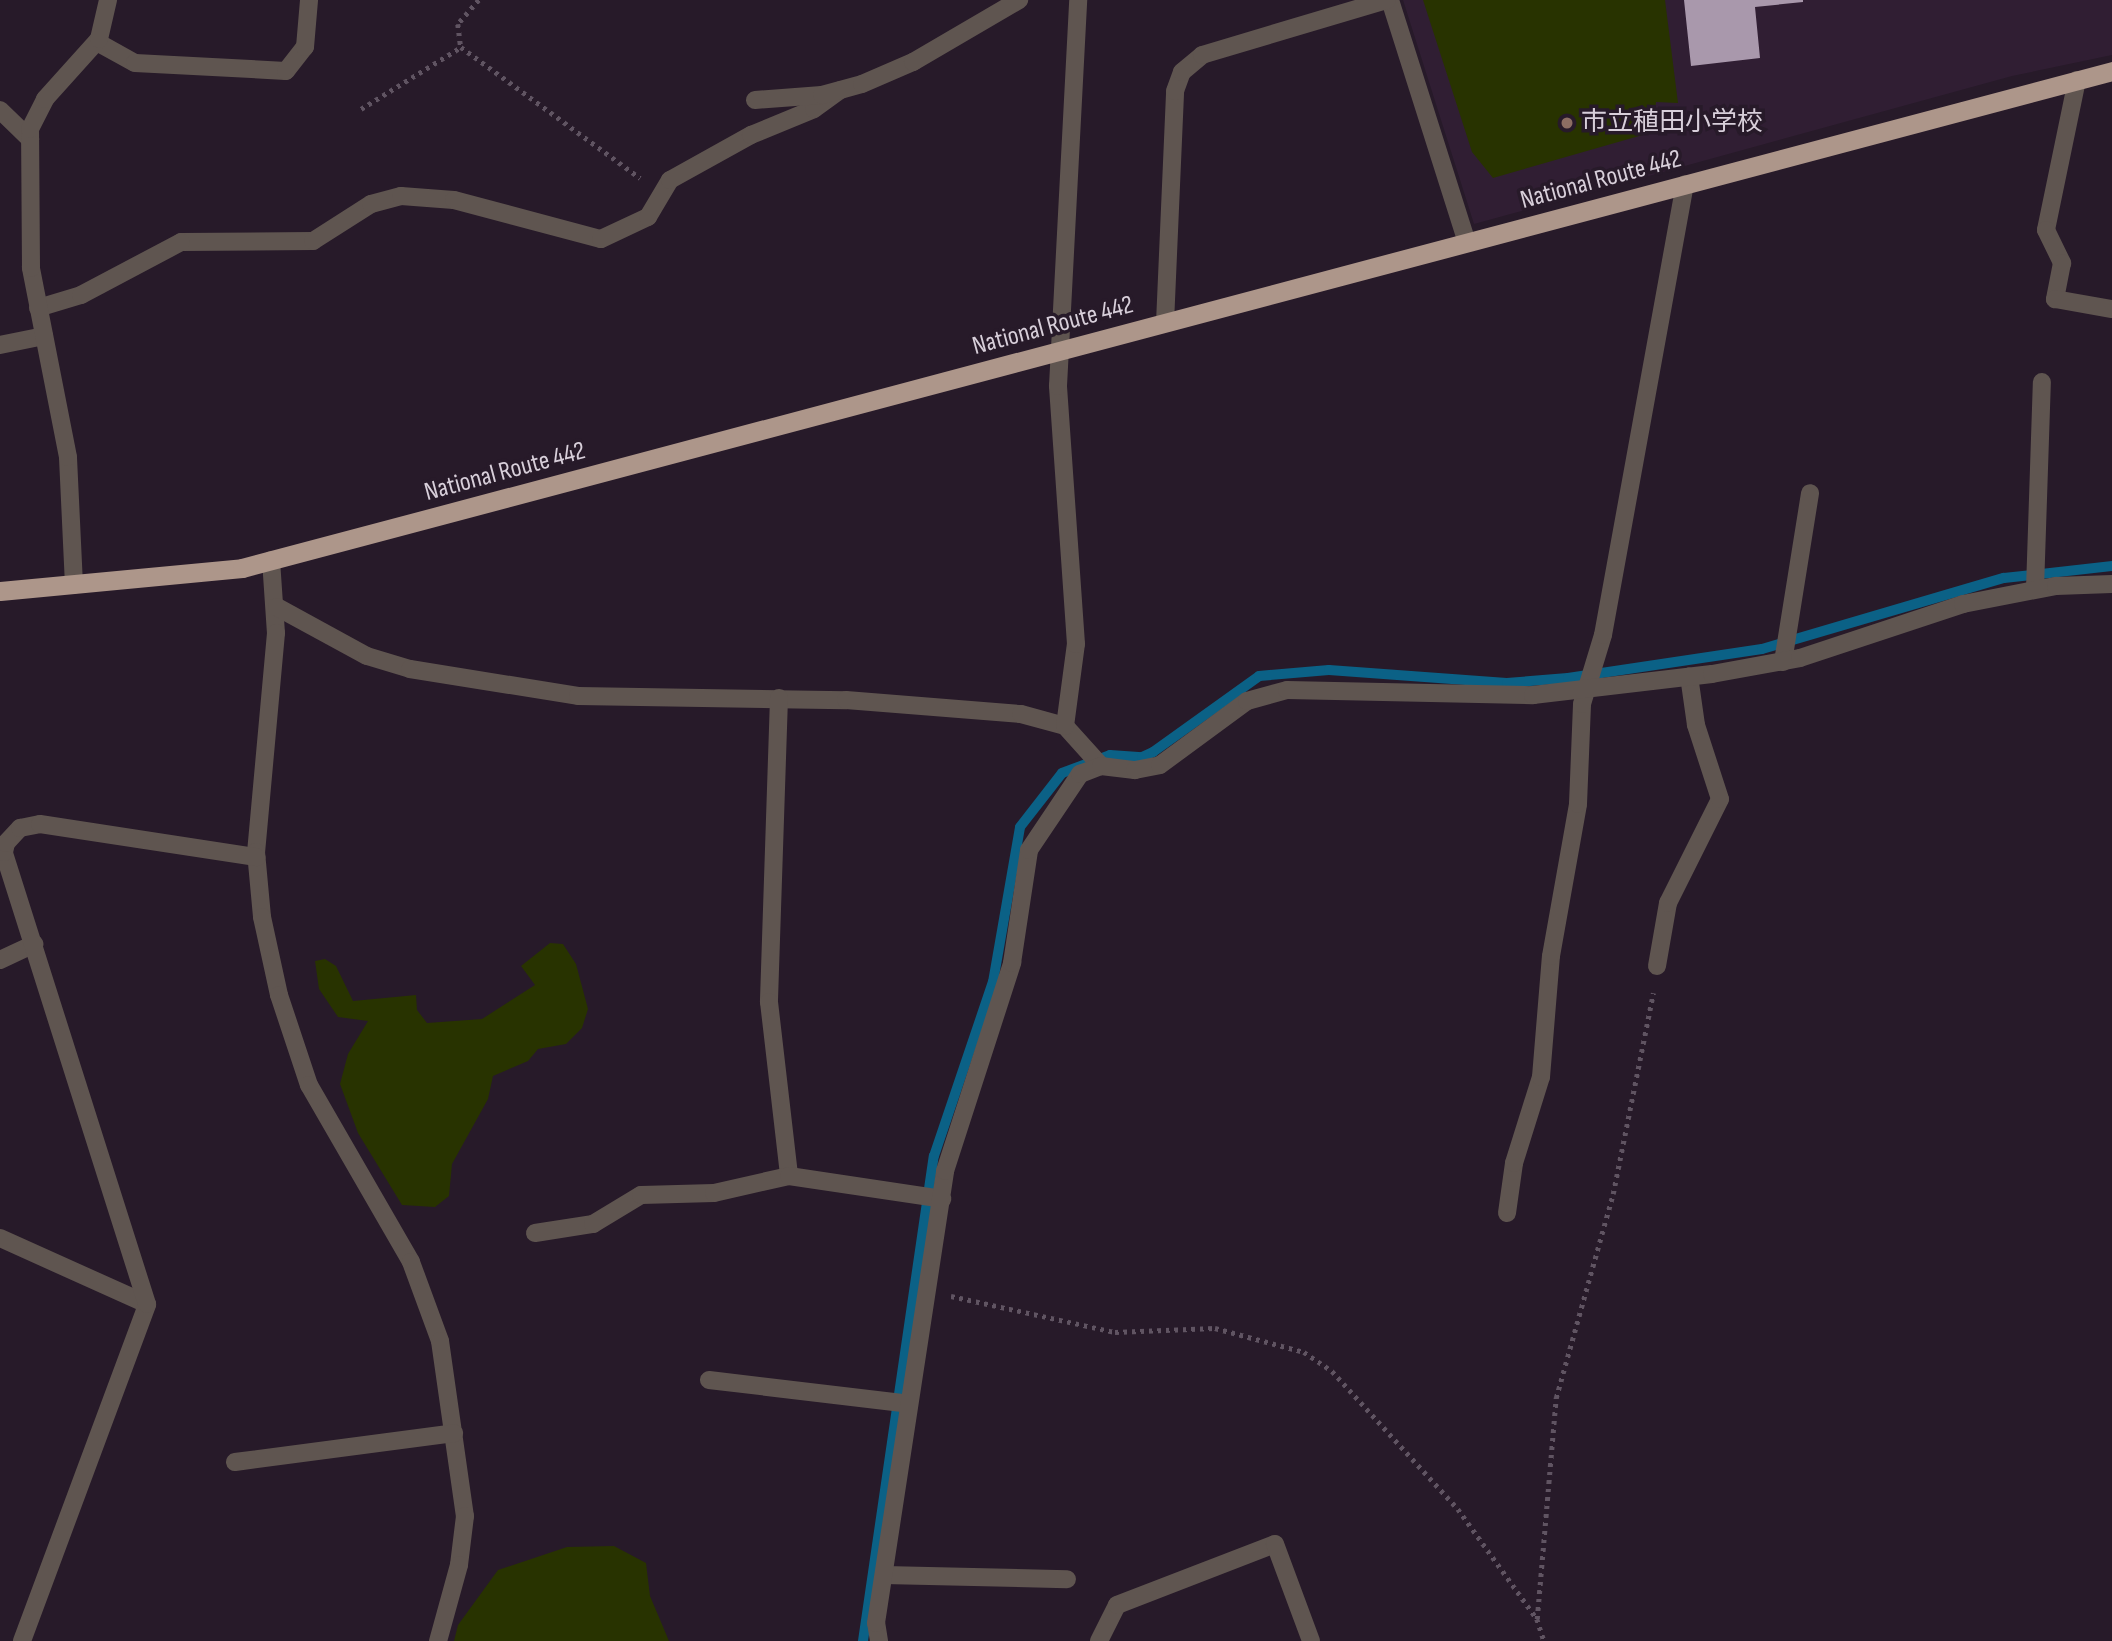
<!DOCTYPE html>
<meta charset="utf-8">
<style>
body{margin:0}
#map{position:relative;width:2112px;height:1641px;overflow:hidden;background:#271a29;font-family:"Sofia Sans Condensed","Noto Sans JP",sans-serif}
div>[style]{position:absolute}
.built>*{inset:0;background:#301e33}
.green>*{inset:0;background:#283300}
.stream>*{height:10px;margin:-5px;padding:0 5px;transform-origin:5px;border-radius:5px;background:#0b6186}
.building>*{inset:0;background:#a998ac}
.path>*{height:4.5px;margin-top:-2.25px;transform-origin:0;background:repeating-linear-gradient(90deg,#605462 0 3.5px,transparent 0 8.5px)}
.service>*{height:18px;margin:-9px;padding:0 9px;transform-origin:9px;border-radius:9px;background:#5f5550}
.minor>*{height:18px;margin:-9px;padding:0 9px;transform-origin:9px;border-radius:9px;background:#5f5550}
.trunk>*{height:19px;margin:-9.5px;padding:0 9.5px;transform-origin:9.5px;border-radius:9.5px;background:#ad968a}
.dots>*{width:19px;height:19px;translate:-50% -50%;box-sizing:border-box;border:4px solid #271a29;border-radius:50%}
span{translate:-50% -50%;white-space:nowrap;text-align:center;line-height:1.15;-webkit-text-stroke:7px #271a29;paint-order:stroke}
.poi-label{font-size:26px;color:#d8cfda}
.left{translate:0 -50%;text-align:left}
.street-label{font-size:26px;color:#d8cfda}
</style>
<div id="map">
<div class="built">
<i style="clip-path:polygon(1403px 0,2112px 0,2112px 55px,2012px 76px,1474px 224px)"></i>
</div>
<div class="green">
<i style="clip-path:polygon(1423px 0,1665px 0,1678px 103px,1656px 102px,1653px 132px,1493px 178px,1472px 152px)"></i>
<i style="clip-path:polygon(550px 943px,563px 944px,576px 964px,588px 1009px,582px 1028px,566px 1044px,538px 1049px,528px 1061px,493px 1076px,488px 1099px,452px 1164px,449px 1196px,435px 1207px,402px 1205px,358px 1133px,340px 1084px,348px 1054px,368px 1021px,338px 1017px,319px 989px,315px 961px,325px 959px,336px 966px,353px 1001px,416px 995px,417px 1010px,427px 1023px,482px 1019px,535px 985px,521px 966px)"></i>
<i style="clip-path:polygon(614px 1546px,646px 1563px,650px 1596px,669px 1641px,454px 1641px,458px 1625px,498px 1570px,567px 1547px)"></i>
</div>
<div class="stream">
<i style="left:863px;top:1641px;width:490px;rotate:-81.7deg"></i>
<i style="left:934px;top:1156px;width:184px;rotate:-71.3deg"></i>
<i style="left:993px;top:982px;width:157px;rotate:-80.1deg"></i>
<i style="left:1020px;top:827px;width:68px;rotate:-52.1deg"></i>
<i style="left:1062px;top:773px;width:51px;rotate:-20.6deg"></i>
<i style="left:1110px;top:755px;width:32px;rotate:4deg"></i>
<i style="left:1142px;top:757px;width:12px;rotate:-24deg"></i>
<i style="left:1153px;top:752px;width:130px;rotate:-35.6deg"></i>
<i style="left:1259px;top:676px;width:70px;rotate:-4.9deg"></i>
<i style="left:1329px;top:670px;width:178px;rotate:4.2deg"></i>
<i style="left:1507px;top:683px;width:61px;rotate:-4.7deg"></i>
<i style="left:1568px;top:678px;width:196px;rotate:-8.5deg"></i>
<i style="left:1762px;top:649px;width:252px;rotate:-16.4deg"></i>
<i style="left:2004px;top:578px;width:109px;rotate:-6.3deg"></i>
</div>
<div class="building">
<i style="clip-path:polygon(1684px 0,1803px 0,1803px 2px,1755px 7px,1760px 58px,1691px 66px)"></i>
</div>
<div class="path">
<i style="left:479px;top:0;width:32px;rotate:131deg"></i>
<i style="left:458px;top:24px;width:23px;rotate:83deg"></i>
<i style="left:461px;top:47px;width:222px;rotate:36.2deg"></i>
<i style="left:361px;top:109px;width:118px;rotate:-31.8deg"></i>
<i style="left:951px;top:1296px;width:168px;rotate:12.4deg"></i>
<i style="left:1115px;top:1332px;width:100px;rotate:-2.3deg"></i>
<i style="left:1215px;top:1328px;width:92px;rotate:15.1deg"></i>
<i style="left:1304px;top:1352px;width:34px;rotate:34deg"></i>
<i style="left:1332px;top:1371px;width:187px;rotate:47.6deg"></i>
<i style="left:1458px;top:1509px;width:135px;rotate:54.3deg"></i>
<i style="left:1537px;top:1619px;width:23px;rotate:72deg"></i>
<i style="left:1537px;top:1619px;width:222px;rotate:-85.1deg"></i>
<i style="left:1556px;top:1398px;width:212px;rotate:-74.4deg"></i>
<i style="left:1613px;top:1194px;width:205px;rotate:-78.7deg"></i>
</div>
<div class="service">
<i style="left:2077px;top:80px;width:153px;rotate:101.7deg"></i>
<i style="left:2046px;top:230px;width:37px;rotate:64deg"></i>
<i style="left:2062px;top:263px;width:37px;rotate:101deg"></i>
<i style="left:2055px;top:299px;width:58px;rotate:10deg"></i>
<i style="left:181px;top:242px;width:132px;rotate:-0.4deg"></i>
<i style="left:313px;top:241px;width:69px;rotate:-32.5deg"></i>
<i style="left:371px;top:204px;width:31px;rotate:-15deg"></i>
<i style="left:401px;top:196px;width:53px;rotate:4.3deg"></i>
<i style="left:454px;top:200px;width:152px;rotate:14.9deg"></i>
<i style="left:601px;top:239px;width:52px;rotate:-25.1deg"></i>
<i style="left:648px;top:217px;width:43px;rotate:-59.3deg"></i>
<i style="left:670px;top:180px;width:93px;rotate:-29.1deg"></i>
<i style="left:751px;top:135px;width:68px;rotate:-22.4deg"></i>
<i style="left:814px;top:109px;width:32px;rotate:-36deg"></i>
<i style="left:2035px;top:589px;width:207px;rotate:-88.1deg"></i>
<i style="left:1783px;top:662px;width:171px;rotate:-80.9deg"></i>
<i style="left:709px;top:1380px;width:201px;rotate:6.8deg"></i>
<i style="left:884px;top:1575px;width:183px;rotate:1.3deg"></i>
<i style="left:1099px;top:1641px;width:40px;rotate:-63.4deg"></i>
<i style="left:1117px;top:1605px;width:169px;rotate:-21.1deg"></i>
<i style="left:1275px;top:1544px;width:103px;rotate:69.6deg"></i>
</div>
<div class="minor">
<i style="left:1390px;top:0;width:255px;rotate:72.4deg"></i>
<i style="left:97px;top:42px;width:43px;rotate:28.9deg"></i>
<i style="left:135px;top:63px;width:151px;rotate:3deg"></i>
<i style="left:286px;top:71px;width:31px;rotate:-52deg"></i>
<i style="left:305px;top:47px;width:47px;rotate:-85.1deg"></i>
<i style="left:755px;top:100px;width:67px;rotate:-4.3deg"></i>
<i style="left:822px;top:95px;width:41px;rotate:-15.4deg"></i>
<i style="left:862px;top:84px;width:56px;rotate:-23.3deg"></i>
<i style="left:913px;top:62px;width:123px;rotate:-30.3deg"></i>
<i style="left:0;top:110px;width:42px;rotate:44deg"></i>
<i style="left:38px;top:308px;width:45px;rotate:-16.8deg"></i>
<i style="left:81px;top:295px;width:113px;rotate:-27.9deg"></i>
<i style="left:1165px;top:323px;width:232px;rotate:-87.5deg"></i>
<i style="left:1175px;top:91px;width:20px;rotate:-70deg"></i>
<i style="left:1182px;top:72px;width:26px;rotate:-40deg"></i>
<i style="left:1202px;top:55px;width:193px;rotate:-16.6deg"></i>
<i style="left:0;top:345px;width:45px;rotate:-11.6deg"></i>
<i style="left:271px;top:560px;width:73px;rotate:86.1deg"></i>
<i style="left:276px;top:633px;width:220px;rotate:95.2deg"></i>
<i style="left:256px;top:852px;width:65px;rotate:84.7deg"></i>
<i style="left:262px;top:917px;width:80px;rotate:77.7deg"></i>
<i style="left:279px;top:995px;width:95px;rotate:71.6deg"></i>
<i style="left:309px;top:1085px;width:204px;rotate:60deg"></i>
<i style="left:411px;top:1262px;width:84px;rotate:69.8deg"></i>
<i style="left:440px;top:1341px;width:177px;rotate:81.9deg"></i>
<i style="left:465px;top:1516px;width:49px;rotate:97deg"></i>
<i style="left:459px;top:1565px;width:79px;rotate:105.4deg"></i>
<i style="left:74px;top:585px;width:128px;rotate:-92.7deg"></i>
<i style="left:68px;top:457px;width:193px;rotate:-101.1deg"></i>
<i style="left:31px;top:268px;width:139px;rotate:-90.4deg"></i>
<i style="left:30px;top:129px;width:34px;rotate:-63deg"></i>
<i style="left:45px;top:99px;width:81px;rotate:-48deg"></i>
<i style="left:99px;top:39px;width:40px;rotate:-77deg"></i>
<i style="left:277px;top:607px;width:102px;rotate:28.6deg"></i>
<i style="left:367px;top:656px;width:45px;rotate:16.8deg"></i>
<i style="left:410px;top:669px;width:170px;rotate:9.1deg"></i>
<i style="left:578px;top:696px;width:268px;rotate:0.9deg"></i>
<i style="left:846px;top:700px;width:176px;rotate:4.6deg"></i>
<i style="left:1021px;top:714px;width:46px;rotate:15.3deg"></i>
<i style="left:1065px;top:726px;width:54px;rotate:48deg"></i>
<i style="left:779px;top:698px;width:304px;rotate:91.9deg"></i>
<i style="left:769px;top:1002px;width:175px;rotate:83.4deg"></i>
<i style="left:1065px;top:726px;width:83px;rotate:-82.4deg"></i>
<i style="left:1076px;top:644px;width:259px;rotate:-94deg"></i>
<i style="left:1058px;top:386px;width:387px;rotate:-87deg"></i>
<i style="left:0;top:960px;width:38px;rotate:-25deg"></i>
<i style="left:1657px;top:966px;width:64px;rotate:-80.1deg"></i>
<i style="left:1668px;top:903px;width:116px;rotate:-63.4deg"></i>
<i style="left:1720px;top:799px;width:78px;rotate:-108deg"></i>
<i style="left:1696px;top:725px;width:49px;rotate:-98.1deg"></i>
<i style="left:1507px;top:1213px;width:50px;rotate:-82deg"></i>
<i style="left:1514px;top:1163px;width:90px;rotate:-72.6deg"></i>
<i style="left:1541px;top:1077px;width:121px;rotate:-85.3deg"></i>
<i style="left:1551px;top:956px;width:154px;rotate:-79.9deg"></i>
<i style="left:1578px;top:804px;width:100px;rotate:-87.7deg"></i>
<i style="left:1582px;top:704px;width:72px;rotate:-73.1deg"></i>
<i style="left:1603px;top:635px;width:458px;rotate:-79.7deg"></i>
<i style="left:535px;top:1233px;width:59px;rotate:-8.8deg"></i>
<i style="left:593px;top:1224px;width:56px;rotate:-31.1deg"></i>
<i style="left:641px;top:1195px;width:73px;rotate:-1.6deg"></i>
<i style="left:714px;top:1193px;width:77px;rotate:-12.8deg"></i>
<i style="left:789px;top:1176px;width:155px;rotate:8.5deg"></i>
<i style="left:0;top:1238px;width:161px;rotate:24.2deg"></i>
<i style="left:235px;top:1462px;width:221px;rotate:-7.5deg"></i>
<i style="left:22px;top:1641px;width:359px;rotate:-69.6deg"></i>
<i style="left:147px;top:1304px;width:474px;rotate:-107.6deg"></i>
<i style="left:4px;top:852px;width:9px;rotate:-77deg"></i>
<i style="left:6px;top:843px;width:21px;rotate:-47deg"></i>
<i style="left:20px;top:828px;width:20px;rotate:-11deg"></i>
<i style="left:40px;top:824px;width:219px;rotate:8.7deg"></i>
<i style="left:879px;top:1641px;width:18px;rotate:-99deg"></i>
<i style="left:876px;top:1623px;width:457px;rotate:-81.3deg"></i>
<i style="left:945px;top:1171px;width:219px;rotate:-72.1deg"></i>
<i style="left:1012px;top:963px;width:114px;rotate:-81.4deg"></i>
<i style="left:1029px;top:850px;width:92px;rotate:-56.1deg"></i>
<i style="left:1080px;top:774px;width:22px;rotate:-21deg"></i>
<i style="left:1101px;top:766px;width:34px;rotate:7deg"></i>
<i style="left:1135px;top:770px;width:25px;rotate:-11deg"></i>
<i style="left:1160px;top:765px;width:108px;rotate:-36.3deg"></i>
<i style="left:1247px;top:701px;width:41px;rotate:-15.4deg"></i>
<i style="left:1287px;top:690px;width:246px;rotate:1.2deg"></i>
<i style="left:1533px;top:695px;width:180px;rotate:-6.7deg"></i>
<i style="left:1712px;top:674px;width:89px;rotate:-10.3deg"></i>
<i style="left:1800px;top:658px;width:172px;rotate:-18.3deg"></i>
<i style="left:1963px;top:604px;width:95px;rotate:-11deg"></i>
<i style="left:2056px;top:586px;width:56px;rotate:-2deg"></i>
</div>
<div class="trunk">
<i style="left:0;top:591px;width:243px;rotate:-5.4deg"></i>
<i style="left:242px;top:568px;width:1935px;rotate:-14.88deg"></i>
</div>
<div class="dots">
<i style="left:1567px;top:123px;background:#8d6e63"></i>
</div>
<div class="poi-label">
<span class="left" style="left:1581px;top:123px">市立稙田小学校</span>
</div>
<div class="street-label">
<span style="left:1601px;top:180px;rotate:-15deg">National Route 442</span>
<span style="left:1053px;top:326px;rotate:-15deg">National Route 442</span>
<span style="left:505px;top:472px;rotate:-15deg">National Route 442</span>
</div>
</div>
